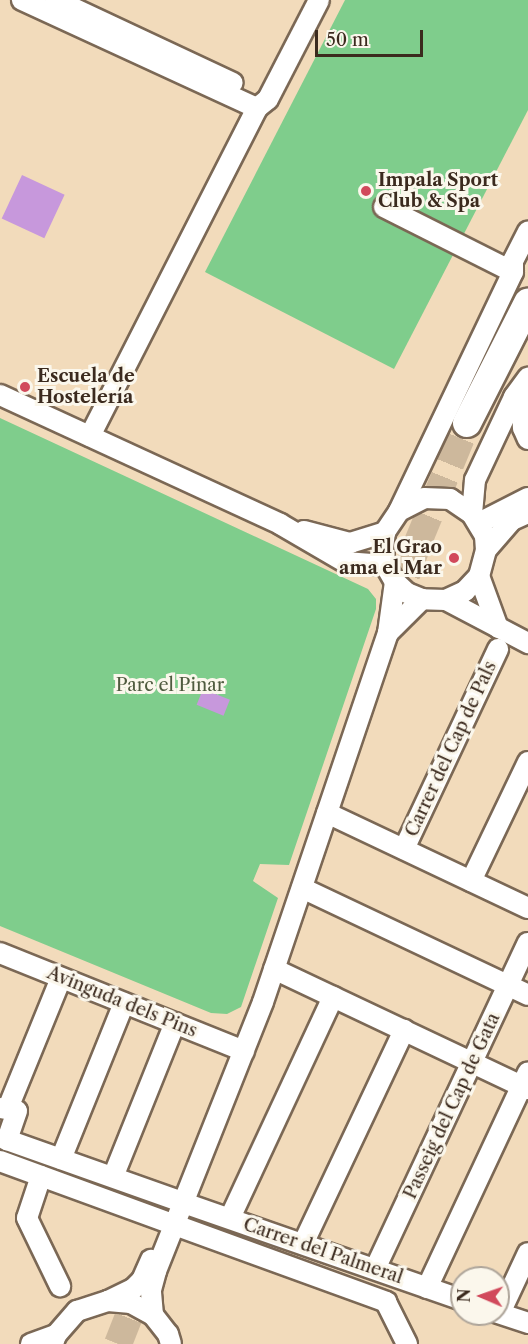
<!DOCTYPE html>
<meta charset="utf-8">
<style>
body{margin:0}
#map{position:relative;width:528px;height:1344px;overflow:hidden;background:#f2dbbb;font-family:"Libre Caslon Text",serif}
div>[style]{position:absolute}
.green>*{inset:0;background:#7fcd8c}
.building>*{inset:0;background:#c798dc;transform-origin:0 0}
.highway-tunnel>*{height:28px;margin-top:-14px;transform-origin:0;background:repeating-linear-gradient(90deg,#cdb89c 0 28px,transparent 0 42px)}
.roads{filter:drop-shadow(2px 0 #7b6855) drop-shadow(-2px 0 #7b6855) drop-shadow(0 2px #7b6855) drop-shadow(0 -2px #7b6855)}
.minor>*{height:20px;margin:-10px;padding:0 10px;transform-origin:10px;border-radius:10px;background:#fff}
.highway>*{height:28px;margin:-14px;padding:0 14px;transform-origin:14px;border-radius:14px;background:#fff}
.dots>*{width:16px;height:16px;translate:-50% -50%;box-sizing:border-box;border:3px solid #fbf7ec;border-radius:50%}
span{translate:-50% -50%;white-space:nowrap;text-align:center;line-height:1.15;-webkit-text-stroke:6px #fbf7ec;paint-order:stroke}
.poi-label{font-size:18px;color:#3b2a1e;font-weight:700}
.left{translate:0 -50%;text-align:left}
.right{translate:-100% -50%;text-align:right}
.park-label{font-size:18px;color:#4f5b3f}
.street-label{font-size:18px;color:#3b2a1e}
.north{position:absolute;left:450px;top:1266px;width:60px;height:60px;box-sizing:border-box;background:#fbf7ec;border:2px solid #aea59a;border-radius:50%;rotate:272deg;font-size:16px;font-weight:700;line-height:24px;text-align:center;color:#3b2a1e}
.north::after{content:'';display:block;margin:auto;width:21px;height:27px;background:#d1495b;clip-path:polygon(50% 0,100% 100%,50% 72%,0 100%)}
.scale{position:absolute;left:315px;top:30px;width:108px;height:27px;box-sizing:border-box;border:3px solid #3b2a1e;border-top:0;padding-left:8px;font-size:18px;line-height:21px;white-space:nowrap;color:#3b2a1e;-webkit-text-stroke:4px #fbf7ec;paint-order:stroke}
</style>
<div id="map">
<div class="green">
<i style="clip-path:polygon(345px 0,528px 0,528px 110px,394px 369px,205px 272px)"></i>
<i style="clip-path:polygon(0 418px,368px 589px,376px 599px,376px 609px,289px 865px,260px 864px,253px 881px,278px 898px,241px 1007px,227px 1014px,211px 1013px,0 926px)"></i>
</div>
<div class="building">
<i style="left:22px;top:175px;width:47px;height:48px;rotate:25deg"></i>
<i style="left:203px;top:689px;width:29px;height:17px;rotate:22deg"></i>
</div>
<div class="highway-tunnel">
<i style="left:392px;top:614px;width:77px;rotate:-70.1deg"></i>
<i style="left:418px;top:542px;width:129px;rotate:-67.6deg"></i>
<i style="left:118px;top:1344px;width:71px;rotate:-68.5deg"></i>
</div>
<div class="roads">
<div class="minor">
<i style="left:22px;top:0;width:259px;rotate:24.7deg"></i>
<i style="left:56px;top:0;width:195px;rotate:25.1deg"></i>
<i style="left:384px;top:207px;width:144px;rotate:26.7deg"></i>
<i style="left:527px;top:386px;width:16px;rotate:108deg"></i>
<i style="left:522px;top:401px;width:27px;rotate:88deg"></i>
<i style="left:523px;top:428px;width:12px;rotate:66deg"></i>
<i style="left:0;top:395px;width:308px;rotate:24.7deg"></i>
<i style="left:280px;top:524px;width:75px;rotate:30.3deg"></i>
<i style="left:345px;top:562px;width:40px;rotate:4.3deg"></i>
<i style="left:90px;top:436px;width:368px;rotate:-63deg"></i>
<i style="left:257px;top:108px;width:14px;rotate:-39deg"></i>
<i style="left:268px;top:99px;width:111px;rotate:-62.7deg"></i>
<i style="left:399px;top:511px;width:28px;rotate:-27deg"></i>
<i style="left:424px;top:498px;width:26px;rotate:2deg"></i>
<i style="left:450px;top:499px;width:27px;rotate:34deg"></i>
<i style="left:472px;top:514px;width:26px;rotate:59deg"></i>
<i style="left:485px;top:536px;width:14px;rotate:86deg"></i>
<i style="left:486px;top:550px;width:27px;rotate:105deg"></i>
<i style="left:479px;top:576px;width:21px;rotate:133deg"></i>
<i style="left:465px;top:591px;width:21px;rotate:155deg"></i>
<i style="left:446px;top:600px;width:24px;rotate:-178deg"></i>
<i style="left:422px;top:599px;width:16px;rotate:-158deg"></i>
<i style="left:407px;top:593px;width:16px;rotate:-137deg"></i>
<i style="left:395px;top:582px;width:20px;rotate:-120deg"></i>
<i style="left:385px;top:565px;width:17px;rotate:-97deg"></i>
<i style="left:383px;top:548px;width:16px;rotate:-83deg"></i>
<i style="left:385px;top:532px;width:25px;rotate:-56deg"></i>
<i style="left:399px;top:511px;width:265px;rotate:-64.5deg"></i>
<i style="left:513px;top:272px;width:11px;rotate:-90deg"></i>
<i style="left:513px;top:261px;width:33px;rotate:-63deg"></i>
<i style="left:472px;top:514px;width:34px;rotate:-85deg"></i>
<i style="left:475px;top:480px;width:92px;rotate:-64.8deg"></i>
<i style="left:514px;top:397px;width:24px;rotate:-54deg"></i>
<i style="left:479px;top:523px;width:55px;rotate:-27deg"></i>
<i style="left:304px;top:531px;width:48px;rotate:14.6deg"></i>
<i style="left:350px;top:543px;width:37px;rotate:-17deg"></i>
<i style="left:486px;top:550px;width:40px;rotate:-49deg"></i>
<i style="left:512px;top:520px;width:17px;rotate:-24deg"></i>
<i style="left:479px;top:576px;width:55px;rotate:69.9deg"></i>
<i style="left:446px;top:600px;width:93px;rotate:27.7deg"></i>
<i style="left:388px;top:633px;width:48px;rotate:-45deg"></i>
<i style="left:327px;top:813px;width:222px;rotate:25.3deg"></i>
<i style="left:404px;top:849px;width:221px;rotate:-64.8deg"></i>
<i style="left:471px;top:881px;width:132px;rotate:-64.4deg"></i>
<i style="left:302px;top:888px;width:250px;rotate:25.3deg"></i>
<i style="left:0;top:953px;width:263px;rotate:21.9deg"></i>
<i style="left:274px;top:969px;width:281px;rotate:25.3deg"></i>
<i style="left:0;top:1108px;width:17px;rotate:10deg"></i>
<i style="left:17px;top:1111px;width:31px;rotate:109deg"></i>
<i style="left:7px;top:1140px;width:179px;rotate:19.5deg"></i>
<i style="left:8px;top:1108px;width:140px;rotate:-67.8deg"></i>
<i style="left:61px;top:1159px;width:168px;rotate:-68deg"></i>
<i style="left:0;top:1161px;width:178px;rotate:20.1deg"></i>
<i style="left:41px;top:1176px;width:44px;rotate:108.4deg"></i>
<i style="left:27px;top:1218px;width:76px;rotate:64.1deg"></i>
<i style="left:113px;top:1177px;width:166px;rotate:-68.1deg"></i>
<i style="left:184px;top:1203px;width:294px;rotate:19.2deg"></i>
<i style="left:230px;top:1218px;width:244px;rotate:-65deg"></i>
<i style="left:175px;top:1225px;width:225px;rotate:20deg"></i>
<i style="left:386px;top:1302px;width:47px;rotate:63.4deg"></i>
<i style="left:303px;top:1244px;width:237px;rotate:-64.7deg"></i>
<i style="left:375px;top:1269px;width:360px;rotate:-64.9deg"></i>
<i style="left:427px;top:1288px;width:238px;rotate:-64.9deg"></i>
<i style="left:108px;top:1301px;width:28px;rotate:-26deg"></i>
<i style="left:133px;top:1289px;width:13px;rotate:-45deg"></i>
<i style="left:142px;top:1280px;width:22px;rotate:-66deg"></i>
<i style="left:498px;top:1313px;width:32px;rotate:18deg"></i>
<i style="left:500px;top:1313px;width:66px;rotate:-65deg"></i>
<i style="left:153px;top:1315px;width:25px;rotate:-95deg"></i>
<i style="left:151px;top:1290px;width:20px;rotate:-75deg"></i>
<i style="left:156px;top:1271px;width:289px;rotate:-68.3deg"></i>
<i style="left:263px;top:1002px;width:390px;rotate:-71.3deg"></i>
<i style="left:388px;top:633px;width:51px;rotate:-82.2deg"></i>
<i style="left:31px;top:1344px;width:27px;rotate:-20deg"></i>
<i style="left:53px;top:1344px;width:9px;rotate:-72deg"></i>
<i style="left:56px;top:1335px;width:32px;rotate:-49deg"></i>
<i style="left:77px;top:1311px;width:33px;rotate:-18deg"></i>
<i style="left:108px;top:1301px;width:23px;rotate:5deg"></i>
<i style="left:131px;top:1303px;width:25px;rotate:29deg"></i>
<i style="left:153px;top:1315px;width:24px;rotate:52deg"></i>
<i style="left:168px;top:1334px;width:10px;rotate:73deg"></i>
</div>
<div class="highway">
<i style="left:467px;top:423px;width:135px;rotate:-63.1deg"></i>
</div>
</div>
<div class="dots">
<i style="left:366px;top:191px;background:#d1495b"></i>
<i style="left:25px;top:387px;background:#d1495b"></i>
<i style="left:454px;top:558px;background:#d1495b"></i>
</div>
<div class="poi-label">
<span class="left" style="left:378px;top:191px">Impala Sport<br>Club &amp; Spa</span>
<span class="left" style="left:37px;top:387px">Escuela de<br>Hostelería</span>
<span class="right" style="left:442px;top:558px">El Grao<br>ama el Mar</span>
</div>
<div class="park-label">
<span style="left:170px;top:685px">Parc el Pinar</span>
</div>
<div class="street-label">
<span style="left:451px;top:749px;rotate:-65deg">Carrer del Cap de Pals</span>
<span style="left:122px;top:1002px;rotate:22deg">Avinguda dels Pins</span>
<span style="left:452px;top:1106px;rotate:-65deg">Passeig del Cap de Gata</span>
<span style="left:323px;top:1251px;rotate:19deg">Carrer del Palmeral</span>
</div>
<div class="north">N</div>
<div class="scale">50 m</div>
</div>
